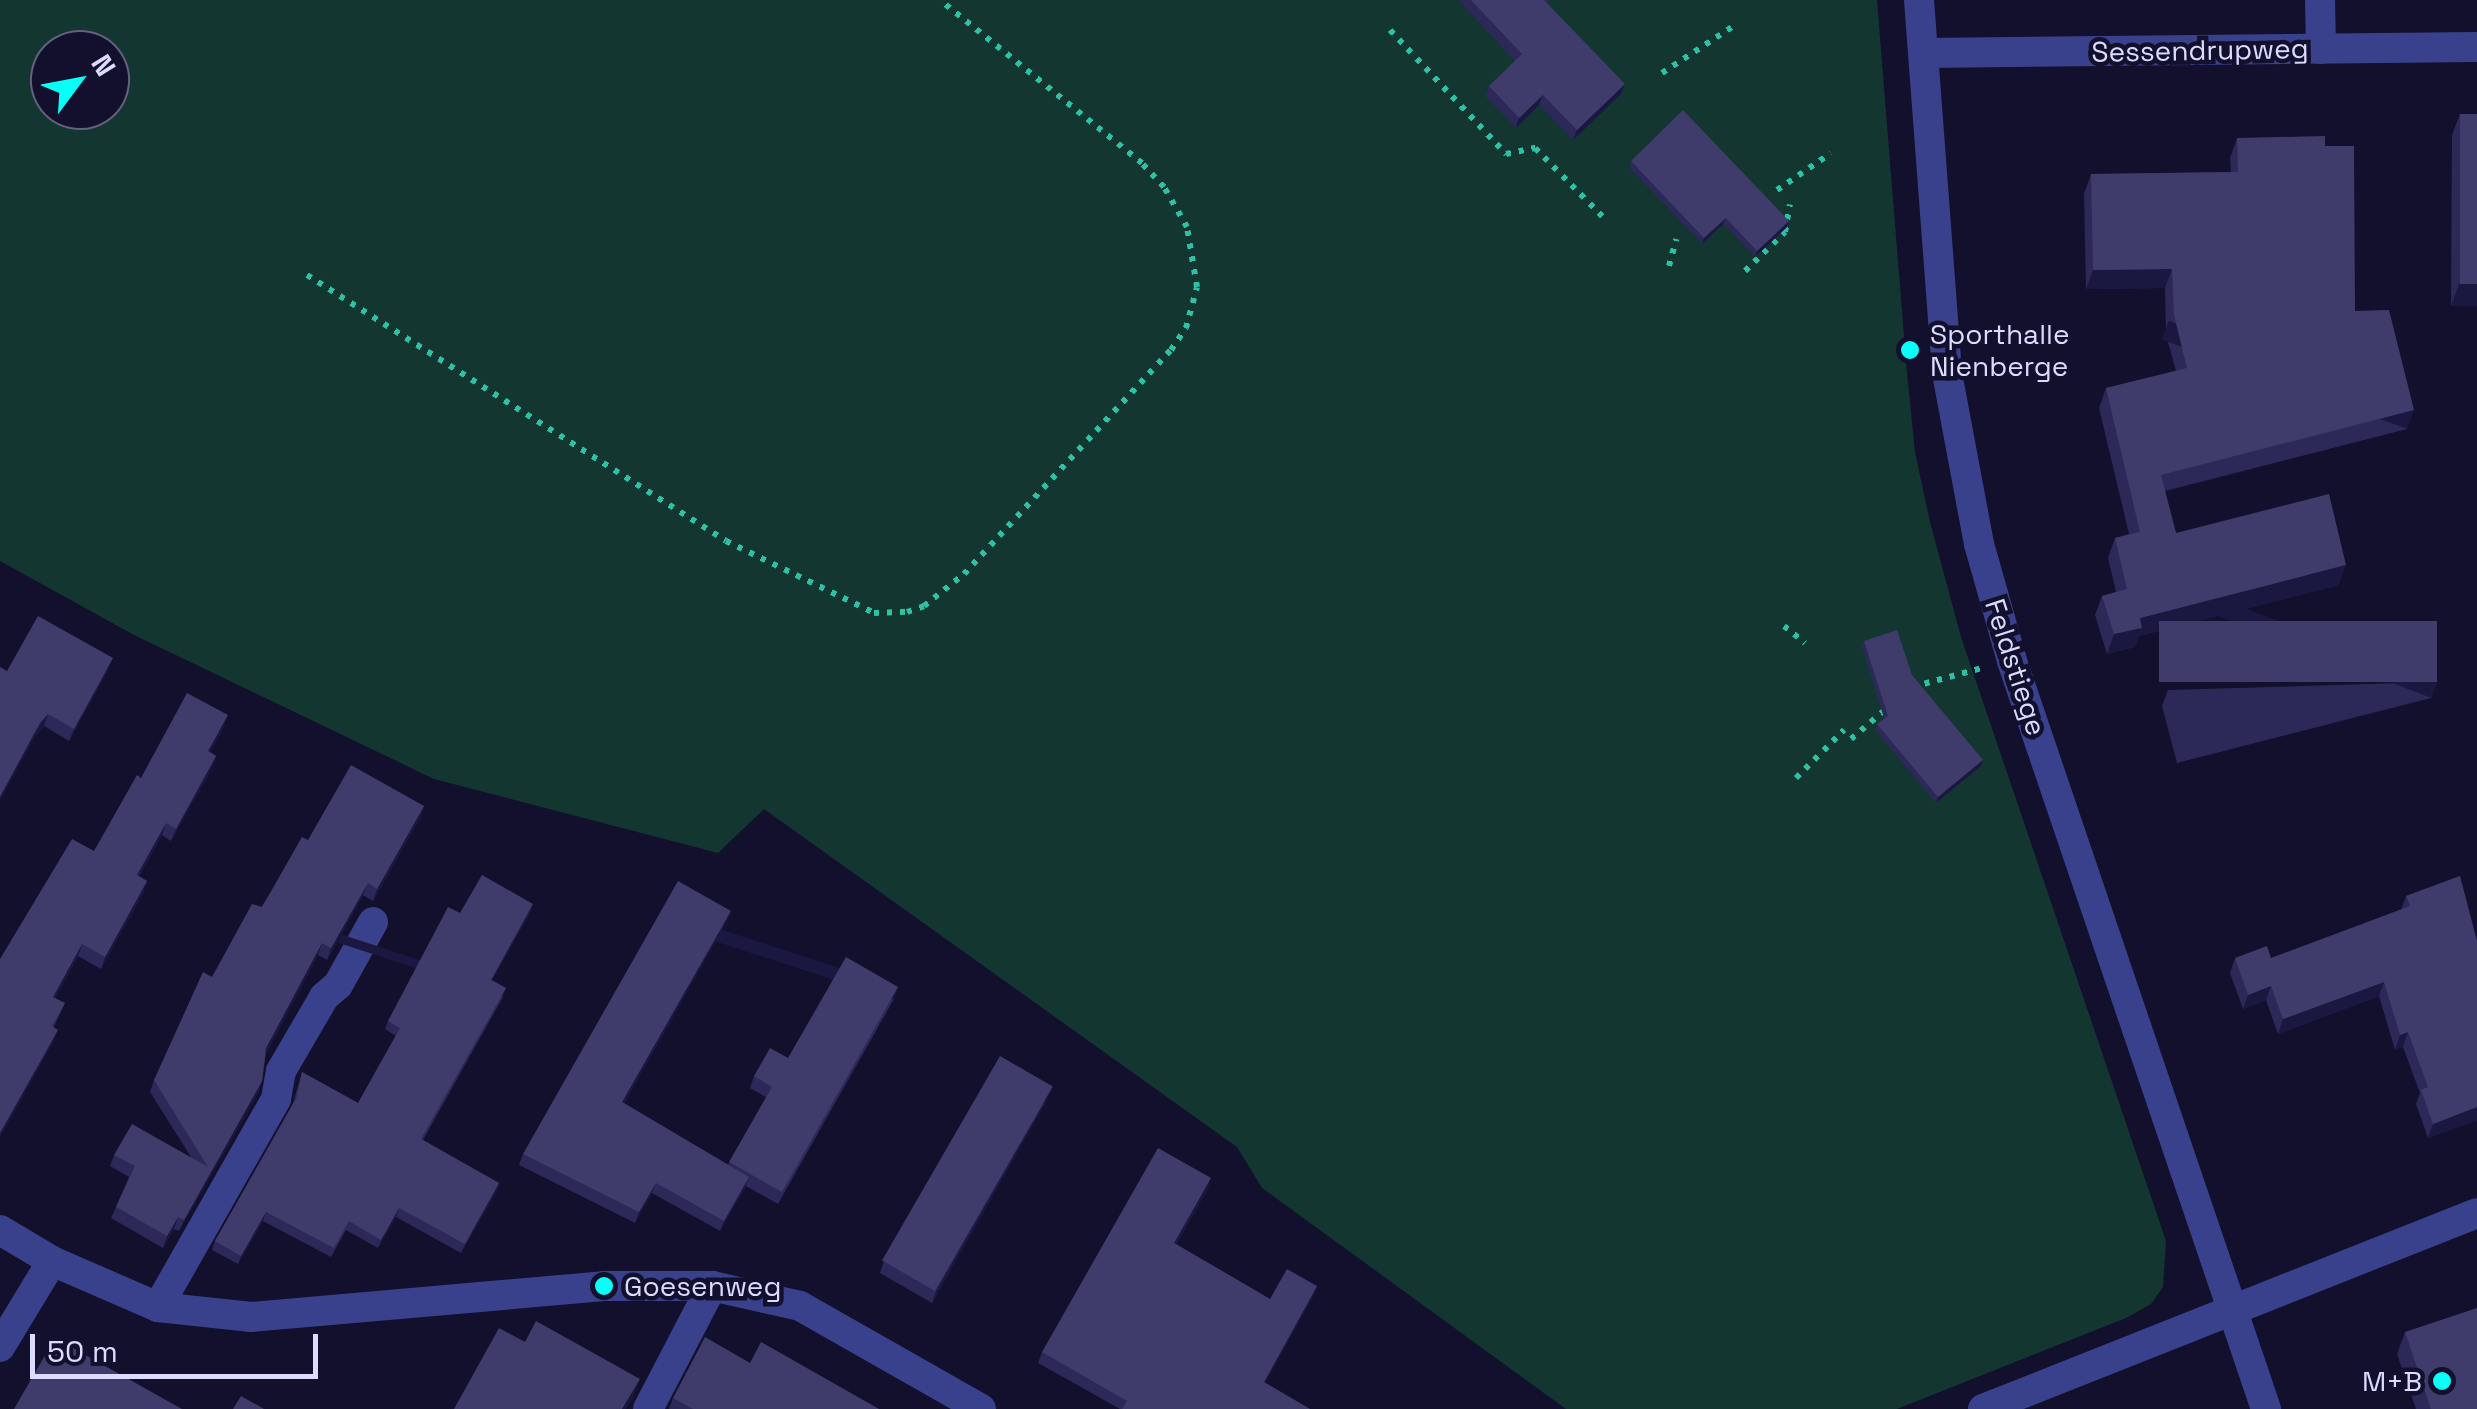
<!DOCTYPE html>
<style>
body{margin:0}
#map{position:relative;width:2477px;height:1409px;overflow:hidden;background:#12102c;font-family:"Space Grotesk",sans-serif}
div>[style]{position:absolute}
.green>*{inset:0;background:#133630}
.path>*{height:6px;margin-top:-3px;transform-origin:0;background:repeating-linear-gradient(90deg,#2dc1a5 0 5px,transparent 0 13px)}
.minor>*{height:30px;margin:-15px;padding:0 15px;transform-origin:15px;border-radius:15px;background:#3a418c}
.wall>*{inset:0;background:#2c2959}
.shaded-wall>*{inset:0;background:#1a1740;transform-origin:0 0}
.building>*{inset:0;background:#3f3c6b;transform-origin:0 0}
.dots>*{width:28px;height:28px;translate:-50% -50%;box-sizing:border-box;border:5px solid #12102c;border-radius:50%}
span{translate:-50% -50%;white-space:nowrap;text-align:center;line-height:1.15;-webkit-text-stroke:9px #12102c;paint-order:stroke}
.street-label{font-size:28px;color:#dbdbff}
.poi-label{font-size:28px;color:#dbdbff}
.left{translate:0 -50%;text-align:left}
.right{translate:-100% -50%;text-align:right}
.north{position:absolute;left:30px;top:30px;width:100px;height:100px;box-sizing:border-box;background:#12102c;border:2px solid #626180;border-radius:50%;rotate:58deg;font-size:28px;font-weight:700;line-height:40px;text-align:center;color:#dbdbff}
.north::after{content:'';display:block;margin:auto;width:35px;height:45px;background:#07fff8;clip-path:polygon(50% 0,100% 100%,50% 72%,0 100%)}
.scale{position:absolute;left:30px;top:1334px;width:288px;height:45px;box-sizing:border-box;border:5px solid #dbdbff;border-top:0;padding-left:12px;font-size:30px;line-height:35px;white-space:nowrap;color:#dbdbff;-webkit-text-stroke:8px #12102c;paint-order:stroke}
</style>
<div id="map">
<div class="green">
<i style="clip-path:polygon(evenodd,0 0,1877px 0,1907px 373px,1915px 452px,1930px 522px,1961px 637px,2166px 1241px,2163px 1287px,2151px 1304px,2126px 1318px,1897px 1409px,1566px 1409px,1262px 1188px,1237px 1147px,764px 809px,718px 853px,434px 779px,134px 635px,0 561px,0 0,50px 50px,110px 50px,110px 110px,50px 110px,50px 50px)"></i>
</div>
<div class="path">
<i style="left:1390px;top:30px;width:170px;rotate:46.9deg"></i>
<i style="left:1506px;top:154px;width:30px;rotate:-12deg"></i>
<i style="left:1535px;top:148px;width:103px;rotate:45.4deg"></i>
<i style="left:1662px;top:73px;width:87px;rotate:-33.3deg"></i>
<i style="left:1777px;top:190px;width:65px;rotate:-34.4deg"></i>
<i style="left:1669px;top:266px;width:28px;rotate:-75deg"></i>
<i style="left:1745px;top:271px;width:56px;rotate:-44.3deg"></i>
<i style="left:1785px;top:232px;width:28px;rotate:-80deg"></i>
<i style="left:307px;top:275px;width:496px;rotate:32.4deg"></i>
<i style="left:726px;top:541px;width:165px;rotate:25.9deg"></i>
<i style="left:874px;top:613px;width:33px;rotate:-2deg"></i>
<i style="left:907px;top:612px;width:18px;rotate:-19deg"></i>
<i style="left:924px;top:606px;width:51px;rotate:-38.7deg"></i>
<i style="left:964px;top:574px;width:305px;rotate:-47.3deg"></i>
<i style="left:1171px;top:350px;width:27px;rotate:-56deg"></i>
<i style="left:1186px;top:328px;width:42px;rotate:-75deg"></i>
<i style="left:1197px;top:287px;width:61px;rotate:-99.5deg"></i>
<i style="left:1187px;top:227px;width:46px;rotate:-119.9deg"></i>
<i style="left:1164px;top:187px;width:33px;rotate:-133deg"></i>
<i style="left:1142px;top:163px;width:260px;rotate:-141.1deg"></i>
<i style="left:1784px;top:626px;width:27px;rotate:39deg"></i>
<i style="left:1912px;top:687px;width:73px;rotate:-15.2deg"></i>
<i style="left:1851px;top:739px;width:48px;rotate:-40.7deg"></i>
<i style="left:1796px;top:778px;width:68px;rotate:-45deg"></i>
</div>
<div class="minor">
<i style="left:1919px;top:0;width:374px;rotate:85.7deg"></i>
<i style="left:1947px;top:373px;width:174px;rotate:79.4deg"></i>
<i style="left:1979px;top:544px;width:122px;rotate:74.2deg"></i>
<i style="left:2012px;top:661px;width:790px;rotate:71.24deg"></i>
<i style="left:2320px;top:0;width:49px;rotate:88.8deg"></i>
<i style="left:1924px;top:53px;width:553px;rotate:-0.62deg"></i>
<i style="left:0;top:1230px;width:61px;rotate:30.8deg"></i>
<i style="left:52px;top:1261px;width:116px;rotate:23.5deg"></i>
<i style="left:158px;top:1307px;width:94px;rotate:6.1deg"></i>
<i style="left:251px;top:1317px;width:354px;rotate:-5deg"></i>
<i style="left:604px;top:1286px;width:108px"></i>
<i style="left:712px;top:1286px;width:90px;rotate:12.8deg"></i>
<i style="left:800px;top:1306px;width:208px;rotate:29.6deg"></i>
<i style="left:158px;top:1307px;width:239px;rotate:-60.4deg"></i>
<i style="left:276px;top:1099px;width:28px;rotate:-80deg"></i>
<i style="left:281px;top:1071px;width:86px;rotate:-59.8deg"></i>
<i style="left:324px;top:997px;width:18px;rotate:-41deg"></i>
<i style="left:338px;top:985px;width:72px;rotate:-60.9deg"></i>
<i style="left:0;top:1347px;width:100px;rotate:-58.8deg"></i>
<i style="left:648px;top:1409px;width:139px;rotate:-62.5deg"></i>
<i style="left:1983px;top:1409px;width:531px;rotate:-21.64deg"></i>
</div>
<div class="wall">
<i style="clip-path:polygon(1459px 0,1550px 0,1547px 3px,1621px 94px,1573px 140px,1539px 105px,1516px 128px,1485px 96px,1489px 86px,1515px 61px,1459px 1px)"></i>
<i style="clip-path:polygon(2460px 114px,2477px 306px,2451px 306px,2452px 135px)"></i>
<i style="clip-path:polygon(2237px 138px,2325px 146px,2355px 311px,2407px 429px,2165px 491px,2176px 533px,2339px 585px,2139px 636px,2135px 647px,2107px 654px,2095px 615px,2102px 596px,2116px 592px,2108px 558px,2115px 538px,2129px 534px,2099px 408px,2106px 388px,2176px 371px,2166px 335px,2165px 288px,2086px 289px,2084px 194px,2091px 174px,2231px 172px,2230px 158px)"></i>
<i style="clip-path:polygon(1631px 161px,1789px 221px,1787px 227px,1755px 257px,1723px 224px,1702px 244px,1629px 167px)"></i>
<i style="clip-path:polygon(1864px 641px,1912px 675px,1981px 766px,1936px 803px,1875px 730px,1877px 724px,1884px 718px,1862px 647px)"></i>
<i style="clip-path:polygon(108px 670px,69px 741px,44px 726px,36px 735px,7px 671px)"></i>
<i style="clip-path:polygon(2437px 682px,2431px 698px,2177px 763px,2162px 706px,2168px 690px)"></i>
<i style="clip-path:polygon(224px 727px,210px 752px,216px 756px,212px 768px,171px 841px,162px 835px,139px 876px,147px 881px,143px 893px,101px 969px,78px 956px,55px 998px,65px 1003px,54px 1027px,53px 1042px,0 1137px,94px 851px,141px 778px)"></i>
<i style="clip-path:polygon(424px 806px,420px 818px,373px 901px,363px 895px,327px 960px,318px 955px,266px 1053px,262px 1081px,258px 1093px,179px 1231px,174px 1229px,163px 1248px,111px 1218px,129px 1177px,110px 1166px,114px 1155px,191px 1157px,150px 1092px,154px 1080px,212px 977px,308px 840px)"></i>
<i style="clip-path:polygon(2460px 876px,2477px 1120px,2428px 1138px,2416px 1104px,2420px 1093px,2403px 1047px,2395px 1050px,2379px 996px,2278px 1034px,2266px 1000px,2243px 1009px,2230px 973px,2235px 958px,2271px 958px,2401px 910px,2406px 896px)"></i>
<i style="clip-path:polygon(460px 913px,530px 913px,492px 980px,506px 988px,503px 997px,423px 1140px,499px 1183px,496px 1192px,461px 1253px,396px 1217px,378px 1248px,346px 1230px,331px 1257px,263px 1221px,238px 1264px,212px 1250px,215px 1241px,293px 1103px,302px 1072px,358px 1103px,396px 1036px,385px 1029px,388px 1021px)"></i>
<i style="clip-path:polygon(727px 921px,624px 1103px,728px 1165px,766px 1097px,750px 1088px,754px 1076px,788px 1058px,898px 987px,894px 999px,778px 1204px,746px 1186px,720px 1231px,652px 1193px,635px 1223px,519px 1165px,523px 1154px)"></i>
<i style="clip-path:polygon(1048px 1098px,932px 1303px,880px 1273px,884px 1261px)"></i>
<i style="clip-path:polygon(1208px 1188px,1176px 1244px,1270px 1299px,1317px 1286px,1313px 1296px,1265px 1383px,1310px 1409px,1120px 1409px,1038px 1363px,1042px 1352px)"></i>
<i style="clip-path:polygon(2405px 1332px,2477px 1409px,2416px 1409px,2397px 1354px)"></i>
<i style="clip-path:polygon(750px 1363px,879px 1409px,669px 1409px,673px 1398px)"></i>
</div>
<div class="shaded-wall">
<i style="clip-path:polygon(1625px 84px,1621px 94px,1573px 140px,1577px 130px)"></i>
<i style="clip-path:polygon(1543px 95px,1539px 105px,1516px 128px,1519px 118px)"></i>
<i style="clip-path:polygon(1726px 218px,1723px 224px,1702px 244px,1704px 238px)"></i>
<i style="clip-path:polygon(1789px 221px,1787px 227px,1755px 257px,1757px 251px)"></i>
<i style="clip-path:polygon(2172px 269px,2165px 288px,2086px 289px,2093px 270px)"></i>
<i style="clip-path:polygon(2459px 284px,2477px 284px,2477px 306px,2451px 306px)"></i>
<i style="left:2414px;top:410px;width:20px;height:261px;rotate:110deg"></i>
<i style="clip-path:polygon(2346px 565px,2339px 585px,2139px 636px,2135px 647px,2107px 654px,2114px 634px,2140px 618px)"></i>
<i style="clip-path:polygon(113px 658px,108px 670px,69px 741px,74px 729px)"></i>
<i style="left:2437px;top:682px;width:17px;height:262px;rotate:111deg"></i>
<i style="clip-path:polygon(48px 714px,44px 726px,36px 735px,0 801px,0 797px,40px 723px)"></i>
<i style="clip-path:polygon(228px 715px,224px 727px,204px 763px,208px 751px)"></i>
<i style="clip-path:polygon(216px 756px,212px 768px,171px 841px,176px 829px)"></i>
<i style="clip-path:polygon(1983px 760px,1981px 766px,1936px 803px,1938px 797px)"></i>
<i style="clip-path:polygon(424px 806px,420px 818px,373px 901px,377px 889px)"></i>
<i style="clip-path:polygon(166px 823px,162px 835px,132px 887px,137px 875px)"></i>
<i style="clip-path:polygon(147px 881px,143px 893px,101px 969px,105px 957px)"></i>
<i style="clip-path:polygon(368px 883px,363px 895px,327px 960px,331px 948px)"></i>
<i style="clip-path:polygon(533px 904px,530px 913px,487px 988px,491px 980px)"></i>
<i style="clip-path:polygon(731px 911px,727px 921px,618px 1113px,622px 1102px)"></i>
<i style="clip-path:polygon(322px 943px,318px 955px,262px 1060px,266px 1048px)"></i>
<i style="clip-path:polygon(82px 944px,78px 956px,49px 1009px,53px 997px)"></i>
<i style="clip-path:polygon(2384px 982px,2379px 996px,2278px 1034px,2283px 1019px)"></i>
<i style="clip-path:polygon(2271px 986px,2266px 1000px,2243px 1009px,2248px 995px)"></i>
<i style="left:898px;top:987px;width:13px;height:236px;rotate:108deg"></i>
<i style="left:506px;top:988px;width:9px;height:173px;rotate:108deg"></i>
<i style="clip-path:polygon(58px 1030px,53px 1042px,0 1137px,0 1133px)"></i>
<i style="clip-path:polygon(2408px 1032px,2403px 1047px,2395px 1050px,2400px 1035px)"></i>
<i style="clip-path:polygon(262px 1081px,258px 1093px,179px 1231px,184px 1220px)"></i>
<i style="clip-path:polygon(1053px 1087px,1048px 1098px,932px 1303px,936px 1291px)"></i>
<i style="clip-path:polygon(2477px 1107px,2477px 1120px,2428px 1138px,2433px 1124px)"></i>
<i style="clip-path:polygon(749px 1177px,745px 1187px,720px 1231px,724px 1221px)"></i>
<i style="clip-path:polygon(1211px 1178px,1208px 1188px,1170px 1253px,1174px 1243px)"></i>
<i style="clip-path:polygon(499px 1183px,496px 1192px,461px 1253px,465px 1244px)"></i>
<i style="clip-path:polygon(656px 1183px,652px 1193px,635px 1223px,639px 1212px)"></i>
<i style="clip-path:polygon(399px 1208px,396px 1217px,378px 1248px,381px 1240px)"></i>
<i style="clip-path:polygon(266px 1212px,263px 1221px,238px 1264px,241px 1256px)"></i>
<i style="clip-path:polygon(178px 1217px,174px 1229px,163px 1248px,167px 1236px)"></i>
<i style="clip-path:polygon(1317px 1286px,1313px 1296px,1260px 1392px,1264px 1382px)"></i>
<i style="clip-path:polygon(640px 1379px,633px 1397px,626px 1409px,622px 1409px)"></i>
</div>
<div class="building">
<i style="clip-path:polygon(1471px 0,1544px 0,1625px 84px,1577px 130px,1543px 95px,1519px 118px,1489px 86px,1522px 54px)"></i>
<i style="clip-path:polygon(1683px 110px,1789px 221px,1757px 251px,1726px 218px,1704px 238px,1631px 161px)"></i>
<i style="left:2460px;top:114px;width:17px;height:170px"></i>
<i style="clip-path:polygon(2325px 136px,2325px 146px,2354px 146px,2355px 311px,2389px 310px,2414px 410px,2161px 475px,2176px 533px,2329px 494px,2346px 565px,2140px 618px,2142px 628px,2114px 634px,2102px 596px,2127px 589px,2115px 538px,2140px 532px,2106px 388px,2187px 368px,2174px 315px,2172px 269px,2093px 270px,2091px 174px,2238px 172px,2237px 138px)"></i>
<i style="clip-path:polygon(38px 616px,113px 658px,74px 729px,48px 714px,40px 723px,0 797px,0 667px,7px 671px)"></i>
<i style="left:2437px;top:621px;width:61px;height:278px;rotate:90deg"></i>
<i style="clip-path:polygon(1897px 630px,1912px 675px,1983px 760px,1938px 797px,1877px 724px,1888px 716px,1864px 641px)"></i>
<i style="clip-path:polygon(187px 693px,228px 715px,208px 751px,216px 756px,176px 829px,166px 823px,137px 875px,147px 881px,105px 957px,82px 944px,53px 997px,65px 1003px,52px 1026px,58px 1030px,0 1133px,0 959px,72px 839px,94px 851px,137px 775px,141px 778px)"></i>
<i style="clip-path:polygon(351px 765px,424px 806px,377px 889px,368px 883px,331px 948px,322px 943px,266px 1048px,262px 1081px,184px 1220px,178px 1217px,167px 1236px,116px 1207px,135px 1166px,114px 1155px,132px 1124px,208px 1167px,154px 1080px,203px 972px,212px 977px,252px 904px,262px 907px,302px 837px,308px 840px)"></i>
<i style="clip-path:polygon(482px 875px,533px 904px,491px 980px,506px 988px,421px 1139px,499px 1183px,465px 1244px,399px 1208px,381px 1240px,349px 1221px,334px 1248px,266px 1212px,241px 1256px,215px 1241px,296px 1099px,302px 1072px,358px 1103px,400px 1028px,388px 1021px,448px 907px,460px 913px)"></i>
<i style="clip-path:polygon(2460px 876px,2477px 941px,2477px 1107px,2433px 1124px,2421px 1090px,2428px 1087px,2408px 1032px,2400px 1035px,2384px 982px,2283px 1019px,2271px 986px,2248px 995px,2235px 958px,2267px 946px,2271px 958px,2410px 906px,2406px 896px)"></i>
<i style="clip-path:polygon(678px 881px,731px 911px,622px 1102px,749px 1177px,724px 1221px,656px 1183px,639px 1212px,523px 1154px)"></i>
<i style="clip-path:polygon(846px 957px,898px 987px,782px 1192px,729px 1162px,772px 1087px,754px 1076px,770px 1048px,788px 1058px)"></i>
<i style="left:1000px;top:1056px;width:61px;height:236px;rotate:30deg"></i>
<i style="clip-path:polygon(1158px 1148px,1211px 1178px,1174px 1243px,1270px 1299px,1287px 1269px,1317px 1286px,1264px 1382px,1310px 1409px,1122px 1409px,1127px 1401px,1042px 1352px)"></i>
<i style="clip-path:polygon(2477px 1308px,2477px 1409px,2431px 1409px,2405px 1332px)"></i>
<i style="clip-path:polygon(536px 1321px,640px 1379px,622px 1409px,454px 1409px,499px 1328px,525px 1342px)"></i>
<i style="clip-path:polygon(705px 1337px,750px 1363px,761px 1342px,879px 1409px,693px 1409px,673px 1398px)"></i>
<i style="clip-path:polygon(55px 1338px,182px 1409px,14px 1409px)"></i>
<i style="clip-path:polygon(241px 1396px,264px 1409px,233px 1409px)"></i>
</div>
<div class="dots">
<i style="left:1910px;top:350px;background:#07fff8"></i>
<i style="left:604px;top:1286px;background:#07fff8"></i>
<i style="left:2442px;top:1381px;background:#07fff8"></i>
</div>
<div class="street-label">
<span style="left:2200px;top:50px;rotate:-1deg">Sessendrupweg</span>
<span style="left:2016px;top:667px;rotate:72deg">Feldstiege</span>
</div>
<div class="poi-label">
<span class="left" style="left:1930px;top:350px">Sporthalle<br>Nienberge</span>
<span class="left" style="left:624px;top:1286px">Goesenweg</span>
<span class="right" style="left:2422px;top:1381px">M+B</span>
</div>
<div class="north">N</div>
<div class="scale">50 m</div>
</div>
